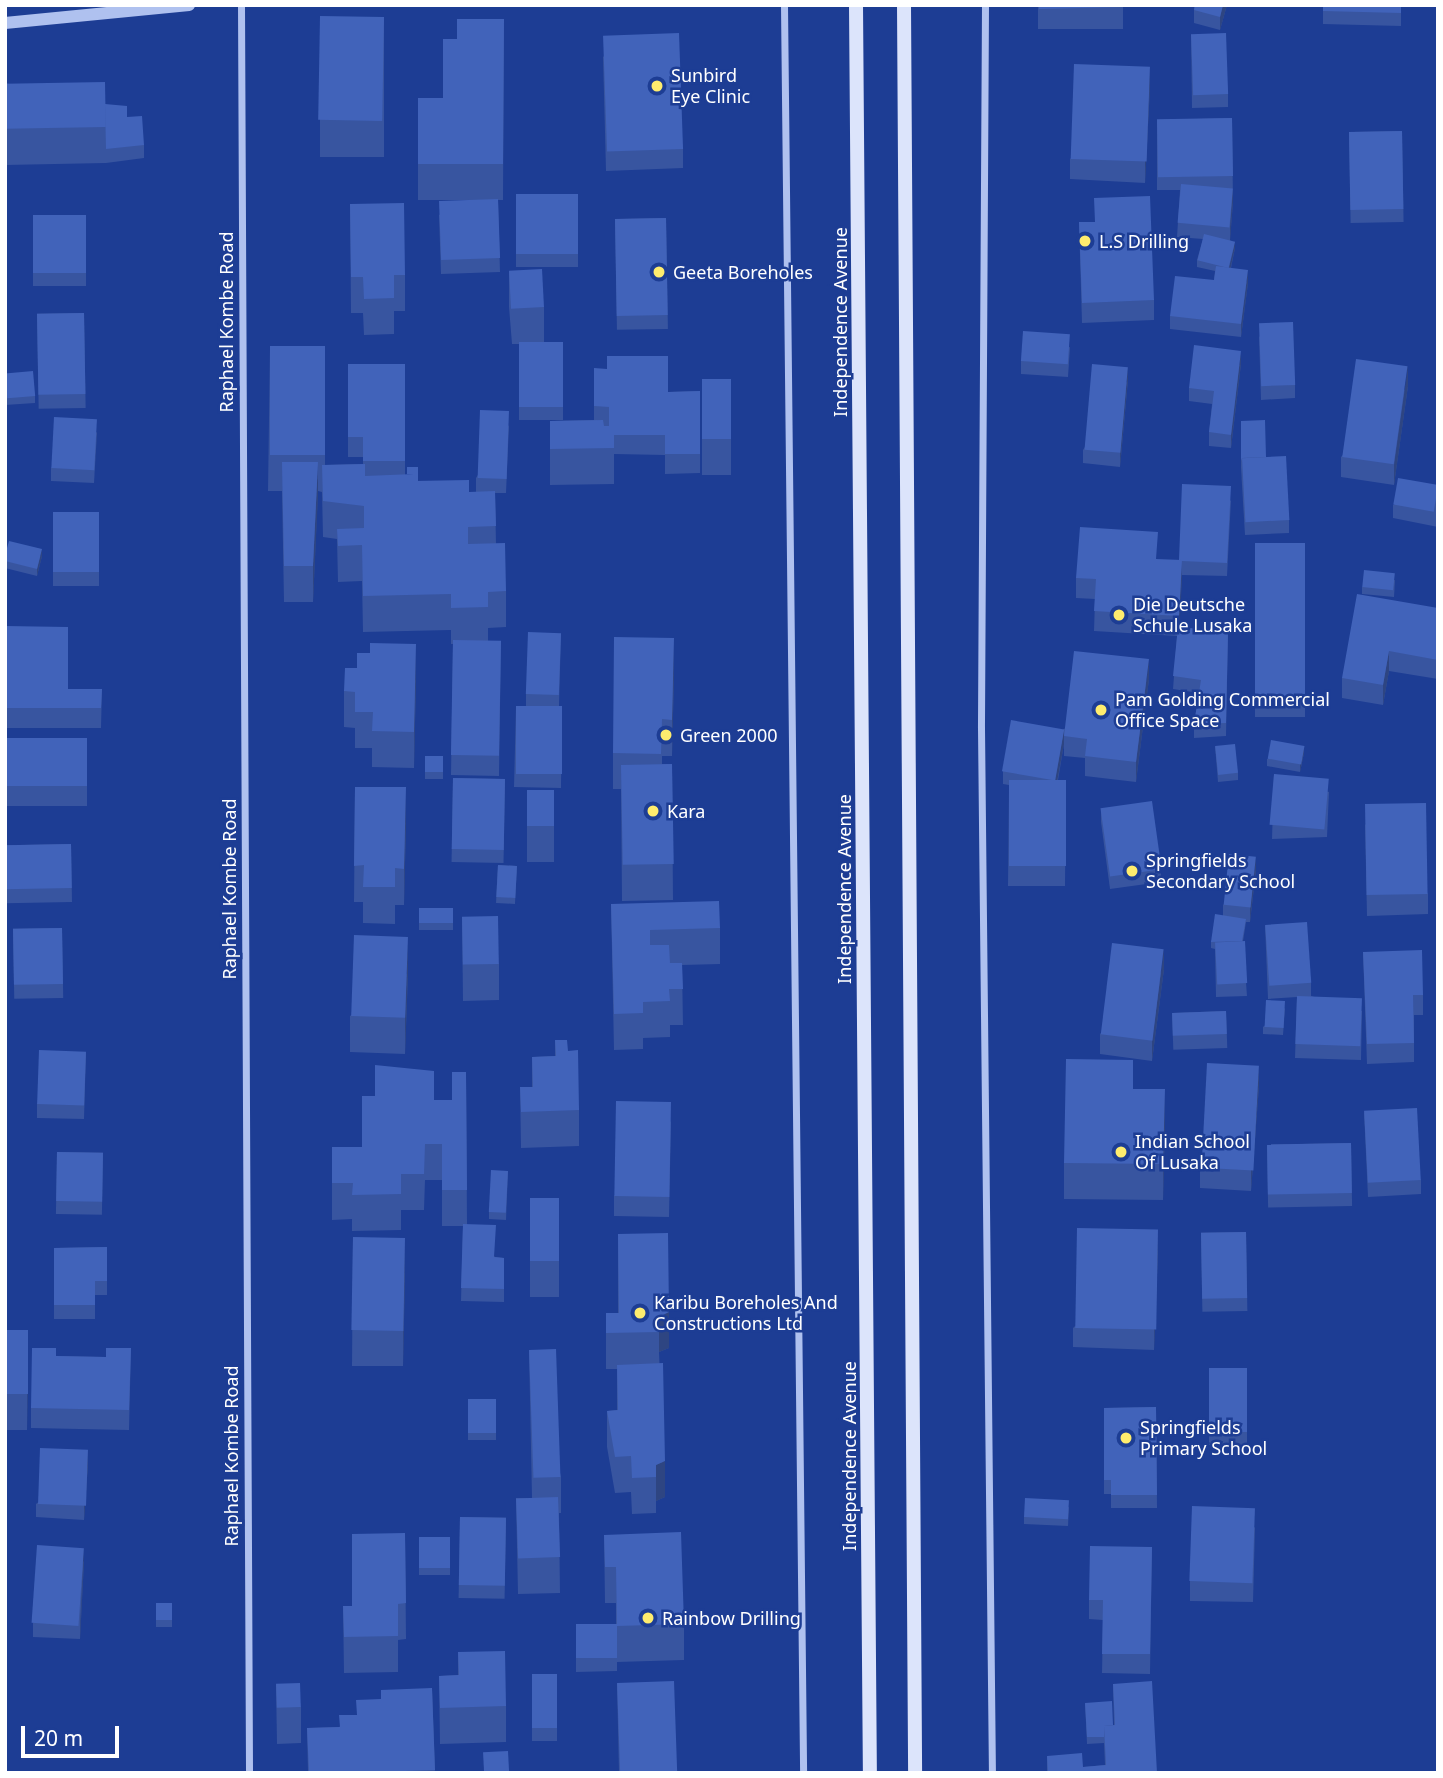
<!DOCTYPE html>
<style>
body{margin:0}
#map{position:relative;width:1443px;height:1778px;overflow:hidden;background:#1d3d94;font-family:"Noto Sans",sans-serif}
div>[style]{position:absolute}
.minor>*{height:7px;margin:-3.5px;padding:0 3.5px;transform-origin:3.5px;border-radius:3.5px;background:#afc1ef}
.tertiary>*{height:12px;margin:-6px;padding:0 6px;transform-origin:6px;border-radius:6px;background:#afc1ef}
.secondary>*{height:14px;margin:-7px;padding:0 7px;transform-origin:7px;border-radius:7px;background:#dce4fb}
.wall>*{inset:0;background:#3855a0;transform-origin:0 0}
.shaded-wall>*{inset:0;background:#2e4582}
.building>*{inset:0;background:#4163ba;transform-origin:0 0}
.dots>*{width:19px;height:19px;translate:-50% -50%;box-sizing:border-box;border:4px solid #1d3d94;border-radius:50%}
span{translate:-50% -50%;white-space:nowrap;text-align:center;line-height:1.15;-webkit-text-stroke:5px #1d3d94;paint-order:stroke}
.poi-label{font-size:18px;color:#fff}
.left{translate:0 -50%;text-align:left}
.street-label{font-size:18px;color:#fff}
.frame{position:absolute;inset:0;border:7px solid #fff;pointer-events:none}
.scale{position:absolute;left:21px;top:1726px;width:98px;height:32px;box-sizing:border-box;border:4px solid #fff;border-top:0;padding-left:9px;font-size:21px;line-height:24px;white-space:nowrap;color:#fff;-webkit-text-stroke:5px #1d3d94;paint-order:stroke}
</style>
<div id="map">
<div class="minor">
<i style="left:241px;top:5px;width:1768px;rotate:89.74deg"></i>
<i style="left:784px;top:5px;width:1768px;rotate:89.38deg"></i>
<i style="left:985px;top:5px;width:723px;rotate:90.32deg"></i>
<i style="left:981px;top:728px;width:1045px;rotate:89.4deg"></i>
</div>
<div class="tertiary">
<i style="left:5px;top:23px;width:185px;rotate:-5.6deg"></i>
</div>
<div class="secondary">
<i style="left:856px;top:5px;width:1768px;rotate:89.55deg"></i>
<i style="left:904px;top:5px;width:1768px;rotate:89.64deg"></i>
</div>
<div class="wall">
<i style="left:1038px;top:5px;width:85px;height:24px"></i>
<i style="clip-path:polygon(1195px 5px,1227px 5px,1220px 30px,1194px 23px,1194px 10px)"></i>
<i style="clip-path:polygon(1401px 5px,1401px 26px,1323px 24px,1323px 11px)"></i>
<i style="left:384px;top:17px;width:140px;height:64px;rotate:90deg"></i>
<i style="clip-path:polygon(504px 19px,503px 200px,498px 200px,500px 272px,441px 274px,439px 215px,473px 200px,418px 200px,418px 98px,443px 98px,457px 39px)"></i>
<i style="clip-path:polygon(1191px 34px,1228px 94px,1228px 107px,1192px 108px)"></i>
<i style="clip-path:polygon(603px 56px,683px 149px,683px 168px,606px 171px)"></i>
<i style="clip-path:polygon(5px 83px,105px 104px,127px 117px,144px 145px,144px 158px,106px 163px,5px 165px)"></i>
<i style="clip-path:polygon(1150px 87px,1145px 183px,1070px 179px,1070px 159px)"></i>
<i style="clip-path:polygon(1232px 118px,1233px 202px,1230px 240px,1235px 248px,1231px 268px,1248px 283px,1241px 337px,1170px 329px,1170px 316px,1214px 280px,1215px 271px,1197px 267px,1197px 260px,1203px 239px,1177px 237px,1180px 190px,1157px 190px,1157px 120px)"></i>
<i style="left:1402px;top:131px;width:91px;height:53px;rotate:89deg"></i>
<i style="left:516px;top:194px;width:62px;height:73px"></i>
<i style="clip-path:polygon(350px 204px,405px 275px,405px 311px,394px 311px,394px 334px,364px 335px,363px 313px,351px 313px)"></i>
<i style="left:33px;top:215px;width:53px;height:71px"></i>
<i style="left:666px;top:218px;width:111px;height:51px;rotate:89deg"></i>
<i style="clip-path:polygon(1079px 222px,1094px 222px,1154px 300px,1154px 320px,1082px 323px)"></i>
<i style="clip-path:polygon(509px 271px,544px 307px,544px 342px,563px 342px,563px 420px,519px 420px,519px 344px,512px 344px,509px 307px)"></i>
<i style="left:84px;top:313px;width:95px;height:47px;rotate:89deg"></i>
<i style="clip-path:polygon(1259px 336px,1295px 385px,1295px 398px,1261px 400px)"></i>
<i style="clip-path:polygon(270px 346px,325px 346px,325px 465px,363px 464px,363px 457px,348px 457px,348px 364px,405px 364px,405px 475px,418px 481px,469px 492px,476px 492px,476px 478px,509px 425px,506px 493px,495px 493px,496px 544px,506px 591px,506px 627px,488px 628px,488px 641px,501px 641px,499px 776px,451px 775px,453px 644px,451px 644px,451px 630px,363px 632px,362px 581px,338px 582px,337px 539px,323px 537px,322px 492px,318px 491px,313px 602px,284px 602px,282px 491px,268px 491px)"></i>
<i style="clip-path:polygon(1070px 347px,1068px 377px,1021px 374px,1021px 361px)"></i>
<i style="clip-path:polygon(1241px 364px,1231px 448px,1209px 446px,1209px 432px,1212px 404px,1189px 401px,1189px 388px)"></i>
<i style="clip-path:polygon(594px 368px,668px 392px,700px 391px,700px 473px,665px 474px,665px 455px,614px 454px,614px 484px,550px 485px,550px 421px,594px 420px)"></i>
<i style="clip-path:polygon(5px 373px,35px 396px,35px 403px,5px 405px)"></i>
<i style="left:702px;top:379px;width:29px;height:96px"></i>
<i style="clip-path:polygon(1128px 380px,1120px 467px,1083px 463px,1083px 450px)"></i>
<i style="clip-path:polygon(1408px 386px,1394px 485px,1341px 477px,1341px 457px)"></i>
<i style="clip-path:polygon(1241px 421px,1266px 457px,1289px 520px,1289px 533px,1245px 535px,1241px 468px)"></i>
<i style="clip-path:polygon(97px 432px,94px 483px,51px 481px,51px 468px)"></i>
<i style="clip-path:polygon(1438px 485px,1438px 527px,1393px 518px,1393px 505px)"></i>
<i style="clip-path:polygon(1231px 500px,1227px 576px,1182px 575px,1179px 627px,1228px 632px,1226px 736px,1194px 738px,1194px 724px,1199px 693px,1173px 689px,1177px 636px,1094px 631px,1095px 599px,1076px 598px,1076px 578px,1179px 560px)"></i>
<i style="left:53px;top:512px;width:46px;height:74px"></i>
<i style="left:1255px;top:543px;width:50px;height:174px"></i>
<i style="clip-path:polygon(5px 555px,42px 556px,37px 576px,5px 568px)"></i>
<i style="clip-path:polygon(1395px 580px,1394px 597px,1362px 594px,1362px 587px)"></i>
<i style="clip-path:polygon(1438px 608px,1438px 679px,1389px 671px,1383px 705px,1342px 698px,1342px 678px)"></i>
<i style="clip-path:polygon(5px 626px,68px 689px,102px 689px,101px 728px,5px 728px)"></i>
<i style="clip-path:polygon(561px 633px,559px 706px,562px 706px,561px 788px,514px 787px,516px 706px,526px 706px,526px 694px)"></i>
<i style="clip-path:polygon(674px 674px,672px 756px,662px 756px,662px 764px,672px 764px,673px 900px,622px 901px,621px 789px,613px 789px,613px 753px)"></i>
<i style="clip-path:polygon(1149px 679px,1136px 782px,1085px 776px,1085px 758px,1064px 756px,1064px 744px,1058px 780px,1066px 780px,1065px 886px,1008px 886px,1009px 785px,1003px 784px,1003px 771px,1064px 729px)"></i>
<i style="clip-path:polygon(416px 680px,414px 768px,372px 767px,372px 748px,355px 748px,355px 728px,344px 727px,344px 691px)"></i>
<i style="left:5px;top:738px;width:82px;height:68px"></i>
<i style="clip-path:polygon(1215px 746px,1238px 773px,1238px 780px,1218px 782px)"></i>
<i style="clip-path:polygon(1304px 753px,1300px 772px,1267px 766px,1267px 759px)"></i>
<i style="left:425px;top:756px;width:18px;height:23px"></i>
<i style="clip-path:polygon(1274px 774px,1329px 792px,1327px 837px,1272px 839px)"></i>
<i style="left:453px;top:778px;width:52px;height:84px;rotate:1deg"></i>
<i style="clip-path:polygon(355px 787px,406px 823px,404px 905px,395px 905px,395px 924px,363px 923px,363px 902px,354px 902px)"></i>
<i style="left:527px;top:790px;width:27px;height:72px"></i>
<i style="clip-path:polygon(1101px 809px,1161px 869px,1161px 882px,1110px 889px,1101px 822px)"></i>
<i style="clip-path:polygon(1365px 824px,1428px 894px,1428px 914px,1367px 916px)"></i>
<i style="left:71px;top:844px;width:58px;height:66px;rotate:89deg"></i>
<i style="left:498px;top:865px;width:19px;height:38px;rotate:3deg"></i>
<i style="clip-path:polygon(1256px 870px,1250px 922px,1246px 922px,1243px 941px,1247px 996px,1216px 997px,1215px 949px,1211px 948px,1211px 942px,1223px 916px,1223px 905px)"></i>
<i style="clip-path:polygon(611px 904px,720px 928px,720px 964px,682px 965px,683px 1025px,670px 1025px,670px 1037px,643px 1038px,643px 1049px,614px 1050px)"></i>
<i style="left:419px;top:908px;width:34px;height:22px"></i>
<i style="clip-path:polygon(462px 917px,499px 964px,499px 1000px,463px 1001px)"></i>
<i style="clip-path:polygon(1265px 925px,1311px 983px,1311px 996px,1362px 1011px,1361px 1060px,1295px 1058px,1297px 997px,1268px 999px)"></i>
<i style="left:62px;top:928px;width:70px;height:49px;rotate:89deg"></i>
<i style="clip-path:polygon(1363px 952px,1423px 995px,1423px 1015px,1414px 1015px,1414px 1062px,1367px 1064px)"></i>
<i style="clip-path:polygon(1164px 969px,1152px 1061px,1100px 1054px,1100px 1034px)"></i>
<i style="clip-path:polygon(408px 973px,405px 1054px,350px 1052px,350px 1016px)"></i>
<i style="clip-path:polygon(1285px 1008px,1283px 1035px,1263px 1034px,1263px 1027px)"></i>
<i style="left:1226px;top:1011px;width:37px;height:54px;rotate:88deg"></i>
<i style="clip-path:polygon(555px 1040px,568px 1051px,579px 1110px,579px 1146px,521px 1148px,520px 1087px,532px 1087px,532px 1057px,555px 1056px)"></i>
<i style="clip-path:polygon(86px 1052px,84px 1119px,37px 1118px,37px 1104px)"></i>
<i style="clip-path:polygon(466px 1072px,467px 1224px,495px 1257px,504px 1258px,504px 1302px,461px 1301px,463px 1226px,442px 1226px,442px 1180px,425px 1180px,424px 1210px,401px 1210px,401px 1230px,352px 1231px,352px 1219px,332px 1220px,332px 1147px,362px 1147px,434px 1100px,452px 1100px)"></i>
<i style="clip-path:polygon(1259px 1086px,1251px 1191px,1200px 1188px,1200px 1168px)"></i>
<i style="clip-path:polygon(1133px 1089px,1165px 1125px,1163px 1200px,1064px 1199px,1064px 1163px)"></i>
<i style="clip-path:polygon(1364px 1112px,1421px 1180px,1421px 1194px,1368px 1197px)"></i>
<i style="clip-path:polygon(671px 1121px,669px 1217px,614px 1216px,614px 1196px)"></i>
<i style="left:1351px;top:1143px;width:63px;height:84px;rotate:89deg"></i>
<i style="left:57px;top:1152px;width:46px;height:62px;rotate:1deg"></i>
<i style="clip-path:polygon(508px 1171px,506px 1220px,489px 1219px,489px 1212px)"></i>
<i style="left:530px;top:1198px;width:29px;height:99px"></i>
<i style="left:1246px;top:1232px;width:79px;height:45px;rotate:89deg"></i>
<i style="clip-path:polygon(618px 1234px,669px 1348px,659px 1352px,665px 1497px,656px 1501px,656px 1513px,632px 1514px,631px 1492px,615px 1493px,607px 1447px,607px 1411px,617px 1410px,617px 1369px,606px 1369px,606px 1313px,618px 1313px)"></i>
<i style="clip-path:polygon(353px 1237px,405px 1274px,403px 1366px,352px 1366px)"></i>
<i style="clip-path:polygon(107px 1247px,107px 1295px,95px 1295px,95px 1319px,54px 1319px,54px 1248px)"></i>
<i style="clip-path:polygon(1158px 1250px,1154px 1350px,1073px 1347px,1073px 1328px)"></i>
<i style="clip-path:polygon(5px 1330px,28px 1366px,27px 1430px,5px 1430px)"></i>
<i style="clip-path:polygon(131px 1348px,129px 1430px,31px 1428px,31px 1408px,56px 1356px,106px 1357px)"></i>
<i style="clip-path:polygon(529px 1350px,561px 1477px,561px 1513px,559px 1513px,560px 1593px,518px 1594px,516px 1498px,532px 1498px)"></i>
<i style="left:1209px;top:1368px;width:38px;height:77px"></i>
<i style="left:468px;top:1399px;width:28px;height:41px"></i>
<i style="clip-path:polygon(1156px 1407px,1157px 1508px,1111px 1508px,1111px 1494px,1104px 1494px,1104px 1408px)"></i>
<i style="clip-path:polygon(88px 1464px,84px 1520px,36px 1517px,36px 1504px)"></i>
<i style="clip-path:polygon(1069px 1507px,1068px 1526px,1024px 1524px,1024px 1517px)"></i>
<i style="left:460px;top:1517px;width:46px;height:81px;rotate:1deg"></i>
<i style="clip-path:polygon(1255px 1527px,1253px 1602px,1190px 1601px,1190px 1581px)"></i>
<i style="clip-path:polygon(405px 1533px,406px 1639px,398px 1640px,398px 1672px,344px 1673px,343px 1606px,352px 1606px)"></i>
<i style="clip-path:polygon(604px 1535px,684px 1624px,684px 1660px,617px 1662px,617px 1661px,617px 1671px,576px 1672px,576px 1625px,616px 1624px,616px 1603px,605px 1603px)"></i>
<i style="left:419px;top:1537px;width:31px;height:38px"></i>
<i style="clip-path:polygon(1152px 1547px,1150px 1674px,1102px 1673px,1103px 1620px,1089px 1619px,1089px 1600px)"></i>
<i style="clip-path:polygon(84px 1561px,80px 1639px,33px 1637px,33px 1623px)"></i>
<i style="left:156px;top:1603px;width:16px;height:24px"></i>
<i style="clip-path:polygon(458px 1652px,506px 1706px,506px 1742px,440px 1744px,439px 1676px,458px 1675px)"></i>
<i style="left:532px;top:1674px;width:25px;height:67px"></i>
<i style="clip-path:polygon(617px 1683px,677px 1773px,619px 1773px)"></i>
<i style="clip-path:polygon(1113px 1684px,1157px 1773px,1047px 1773px,1047px 1756px,1083px 1767px,1105px 1765px,1104px 1743px,1087px 1744px,1085px 1703px,1113px 1725px,1114px 1725px)"></i>
<i style="clip-path:polygon(276px 1685px,301px 1707px,301px 1743px,277px 1744px)"></i>
<i style="clip-path:polygon(432px 1688px,435px 1773px,308px 1773px,307px 1728px,339px 1727px,381px 1699px)"></i>
</div>
<div class="shaded-wall">
<i style="clip-path:polygon(1223px 5px,1227px 5px,1220px 30px,1220px 17px)"></i>
<i style="clip-path:polygon(1150px 67px,1150px 87px,1145px 183px,1145px 163px)"></i>
<i style="clip-path:polygon(1233px 189px,1233px 202px,1230px 241px,1230px 227px)"></i>
<i style="clip-path:polygon(1235px 242px,1235px 248px,1229px 275px,1229px 268px)"></i>
<i style="clip-path:polygon(1248px 270px,1248px 283px,1241px 337px,1241px 324px)"></i>
<i style="clip-path:polygon(1241px 351px,1241px 364px,1231px 448px,1231px 435px)"></i>
<i style="clip-path:polygon(1408px 366px,1408px 386px,1394px 485px,1394px 465px)"></i>
<i style="clip-path:polygon(1128px 367px,1128px 380px,1120px 467px,1120px 453px)"></i>
<i style="clip-path:polygon(318px 462px,318px 498px,313px 602px,313px 566px)"></i>
<i style="clip-path:polygon(42px 549px,42px 556px,37px 576px,37px 569px)"></i>
<i style="clip-path:polygon(1182px 560px,1182px 580px,1179px 636px,1179px 616px)"></i>
<i style="clip-path:polygon(674px 638px,674px 674px,672px 756px,672px 720px)"></i>
<i style="clip-path:polygon(416px 644px,416px 680px,414px 768px,414px 732px)"></i>
<i style="clip-path:polygon(1389px 651px,1389px 671px,1383px 705px,1383px 685px)"></i>
<i style="clip-path:polygon(1149px 659px,1149px 679px,1136px 782px,1136px 762px)"></i>
<i style="clip-path:polygon(1064px 729px,1064px 744px,1055px 793px,1055px 780px)"></i>
<i style="clip-path:polygon(1304px 746px,1304px 753px,1300px 772px,1300px 765px)"></i>
<i style="clip-path:polygon(406px 787px,406px 823px,404px 905px,404px 869px)"></i>
<i style="clip-path:polygon(1256px 857px,1256px 870px,1250px 922px,1250px 909px)"></i>
<i style="clip-path:polygon(408px 937px,408px 973px,405px 1054px,405px 1018px)"></i>
<i style="clip-path:polygon(1164px 949px,1164px 969px,1152px 1061px,1152px 1041px)"></i>
<i style="clip-path:polygon(1259px 1066px,1259px 1086px,1251px 1191px,1251px 1172px)"></i>
<i style="clip-path:polygon(1165px 1089px,1165px 1125px,1163px 1200px,1163px 1164px)"></i>
<i style="clip-path:polygon(1158px 1230px,1158px 1250px,1154px 1350px,1154px 1330px)"></i>
<i style="clip-path:polygon(405px 1238px,405px 1274px,403px 1366px,403px 1330px)"></i>
<i style="clip-path:polygon(669px 1312px,669px 1348px,659px 1352px,659px 1317px)"></i>
<i style="clip-path:polygon(28px 1330px,28px 1366px,27px 1430px,27px 1394px)"></i>
<i style="clip-path:polygon(88px 1450px,88px 1464px,84px 1520px,84px 1507px)"></i>
<i style="clip-path:polygon(665px 1461px,665px 1497px,656px 1501px,656px 1465px)"></i>
<i style="clip-path:polygon(84px 1548px,84px 1561px,80px 1639px,80px 1626px)"></i>
</div>
<div class="building">
<i style="clip-path:polygon(1039px 5px,1123px 5px,1123px 7px,1039px 9px)"></i>
<i style="clip-path:polygon(1195px 5px,1223px 5px,1220px 17px,1194px 10px)"></i>
<i style="clip-path:polygon(1323px 5px,1401px 5px,1401px 13px,1323px 11px)"></i>
<i style="left:384px;top:17px;width:104px;height:64px;rotate:91deg"></i>
<i style="clip-path:polygon(457px 19px,504px 19px,503px 164px,418px 164px,418px 98px,443px 98px,443px 39px,457px 39px)"></i>
<i style="left:679px;top:33px;width:116px;height:76px;rotate:88deg"></i>
<i style="left:1226px;top:33px;width:61px;height:35px;rotate:88deg"></i>
<i style="left:1074px;top:64px;width:76px;height:95px;rotate:2deg"></i>
<i style="left:105px;top:82px;width:45px;height:100px;rotate:89deg"></i>
<i style="clip-path:polygon(105px 104px,127px 106px,127px 117px,142px 116px,144px 145px,106px 149px)"></i>
<i style="left:1232px;top:118px;width:58px;height:75px;rotate:89deg"></i>
<i style="left:1402px;top:131px;width:78px;height:53px;rotate:89deg"></i>
<i style="left:1181px;top:184px;width:52px;height:39px;rotate:5deg"></i>
<i style="left:516px;top:194px;width:62px;height:60px"></i>
<i style="clip-path:polygon(1150px 196px,1154px 300px,1082px 303px,1079px 222px,1095px 222px,1094px 198px)"></i>
<i style="left:498px;top:199px;width:59px;height:59px;rotate:88deg"></i>
<i style="clip-path:polygon(404px 203px,405px 275px,394px 275px,394px 298px,364px 299px,363px 277px,351px 277px,350px 204px)"></i>
<i style="left:33px;top:215px;width:53px;height:58px"></i>
<i style="left:666px;top:218px;width:97px;height:51px;rotate:89deg"></i>
<i style="left:1204px;top:234px;width:32px;height:27px;rotate:14deg"></i>
<i style="clip-path:polygon(1216px 266px,1248px 270px,1241px 324px,1170px 316px,1175px 276px,1214px 280px)"></i>
<i style="left:542px;top:269px;width:38px;height:33px;rotate:87deg"></i>
<i style="left:84px;top:313px;width:81px;height:47px;rotate:89deg"></i>
<i style="left:1293px;top:322px;width:63px;height:34px;rotate:88deg"></i>
<i style="left:1023px;top:331px;width:47px;height:30px;rotate:4deg"></i>
<i style="left:519px;top:342px;width:44px;height:65px"></i>
<i style="clip-path:polygon(1194px 345px,1241px 351px,1231px 435px,1209px 432px,1214px 391px,1189px 388px)"></i>
<i style="left:270px;top:346px;width:55px;height:109px"></i>
<i style="clip-path:polygon(607px 356px,668px 356px,668px 392px,700px 391px,700px 454px,665px 454px,665px 435px,614px 435px,614px 426px,609px 426px,609px 407px,594px 406px,594px 368px,607px 369px)"></i>
<i style="left:1356px;top:359px;width:52px;height:99px;rotate:8deg"></i>
<i style="clip-path:polygon(348px 364px,405px 364px,405px 461px,363px 461px,363px 437px,348px 437px)"></i>
<i style="left:1092px;top:364px;width:36px;height:86px;rotate:5deg"></i>
<i style="left:33px;top:371px;width:25px;height:28px;rotate:85deg"></i>
<i style="left:702px;top:379px;width:29px;height:60px"></i>
<i style="left:480px;top:410px;width:29px;height:68px;rotate:2deg"></i>
<i style="left:54px;top:417px;width:43px;height:51px;rotate:3deg"></i>
<i style="clip-path:polygon(603px 420px,604px 426px,614px 426px,614px 448px,550px 449px,550px 421px)"></i>
<i style="clip-path:polygon(1265px 420px,1266px 457px,1242px 458px,1241px 461px,1241px 421px)"></i>
<i style="left:1286px;top:456px;width:64px;height:44px;rotate:87deg"></i>
<i style="clip-path:polygon(282px 462px,318px 462px,313px 566px,284px 566px)"></i>
<i style="clip-path:polygon(365px 464px,365px 476px,414px 474px,414px 481px,469px 480px,469px 492px,495px 491px,496px 526px,468px 527px,468px 544px,505px 543px,506px 591px,488px 592px,488px 607px,451px 608px,451px 594px,363px 596px,362px 545px,338px 546px,337px 529px,364px 528px,364px 506px,323px 501px,322px 465px)"></i>
<i style="clip-path:polygon(407px 467px,418px 467px,418px 481px,414px 481px,414px 474px,407px 474px)"></i>
<i style="left:1398px;top:478px;width:41px;height:27px;rotate:10deg"></i>
<i style="clip-path:polygon(1182px 484px,1231px 486px,1227px 563px,1182px 561px,1182px 560px,1179px 560px)"></i>
<i style="left:53px;top:512px;width:46px;height:60px"></i>
<i style="clip-path:polygon(1080px 527px,1158px 532px,1156px 559px,1182px 560px,1179px 616px,1094px 611px,1096px 579px,1076px 578px)"></i>
<i style="clip-path:polygon(9px 541px,42px 549px,37px 569px,5px 561px,5px 555px)"></i>
<i style="left:1255px;top:543px;width:50px;height:154px"></i>
<i style="left:1364px;top:570px;width:31px;height:17px;rotate:6deg"></i>
<i style="clip-path:polygon(1357px 594px,1438px 608px,1438px 660px,1389px 651px,1383px 685px,1342px 678px)"></i>
<i style="clip-path:polygon(5px 626px,68px 627px,68px 689px,102px 689px,101px 708px,5px 708px)"></i>
<i style="clip-path:polygon(1178px 627px,1228px 632px,1226px 723px,1194px 724px,1201px 680px,1173px 676px)"></i>
<i style="left:528px;top:632px;width:33px;height:62px;rotate:2deg"></i>
<i style="clip-path:polygon(614px 637px,674px 638px,672px 720px,662px 719px,661px 754px,613px 753px)"></i>
<i style="left:453px;top:640px;width:48px;height:115px;rotate:1deg"></i>
<i style="clip-path:polygon(370px 643px,416px 644px,414px 732px,372px 731px,373px 712px,355px 712px,355px 692px,344px 691px,345px 668px,357px 668px,357px 653px,370px 653px)"></i>
<i style="clip-path:polygon(1074px 651px,1149px 659px,1136px 762px,1085px 756px,1087px 739px,1064px 736px)"></i>
<i style="left:516px;top:706px;width:46px;height:68px"></i>
<i style="left:1011px;top:720px;width:54px;height:52px;rotate:10deg"></i>
<i style="left:5px;top:738px;width:82px;height:48px"></i>
<i style="left:1271px;top:740px;width:34px;height:19px;rotate:10deg"></i>
<i style="left:1235px;top:744px;width:29px;height:20px;rotate:84deg"></i>
<i style="left:425px;top:756px;width:18px;height:16px"></i>
<i style="left:672px;top:764px;width:100px;height:51px;rotate:89deg"></i>
<i style="left:1274px;top:774px;width:55px;height:51px;rotate:5deg"></i>
<i style="left:453px;top:778px;width:52px;height:71px;rotate:1deg"></i>
<i style="left:1009px;top:780px;width:57px;height:86px"></i>
<i style="clip-path:polygon(355px 787px,406px 787px,404px 869px,395px 868px,395px 887px,363px 887px,364px 865px,354px 866px)"></i>
<i style="left:527px;top:790px;width:27px;height:36px"></i>
<i style="left:1152px;top:801px;width:69px;height:52px;rotate:82deg"></i>
<i style="left:1426px;top:803px;width:91px;height:61px;rotate:89deg"></i>
<i style="left:71px;top:844px;width:44px;height:66px;rotate:89deg"></i>
<i style="left:1229px;top:854px;width:27px;height:51px;rotate:6deg"></i>
<i style="left:498px;top:865px;width:19px;height:32px;rotate:3deg"></i>
<i style="clip-path:polygon(719px 901px,720px 928px,650px 930px,650px 945px,669px 945px,670px 963px,682px 963px,683px 989px,669px 989px,670px 1001px,643px 1002px,643px 1013px,614px 1014px,611px 904px)"></i>
<i style="left:419px;top:908px;width:34px;height:15px"></i>
<i style="clip-path:polygon(1215px 914px,1246px 919px,1242px 941px,1211px 942px)"></i>
<i style="left:498px;top:916px;width:48px;height:36px;rotate:89deg"></i>
<i style="left:1307px;top:922px;width:61px;height:42px;rotate:86deg"></i>
<i style="left:62px;top:928px;width:56px;height:49px;rotate:89deg"></i>
<i style="left:354px;top:935px;width:54px;height:81px;rotate:2deg"></i>
<i style="left:1245px;top:941px;width:42px;height:30px;rotate:87deg"></i>
<i style="left:1112px;top:943px;width:52px;height:92px;rotate:7deg"></i>
<i style="clip-path:polygon(1422px 950px,1423px 995px,1413px 995px,1414px 1043px,1367px 1044px,1363px 952px)"></i>
<i style="left:1297px;top:996px;width:65px;height:48px;rotate:2deg"></i>
<i style="left:1266px;top:1000px;width:19px;height:27px;rotate:3deg"></i>
<i style="left:1226px;top:1011px;width:23px;height:54px;rotate:88deg"></i>
<i style="clip-path:polygon(555px 1040px,567px 1040px,568px 1051px,578px 1050px,579px 1110px,521px 1112px,520px 1087px,533px 1087px,532px 1057px,556px 1056px)"></i>
<i style="left:39px;top:1050px;width:47px;height:54px;rotate:2deg"></i>
<i style="clip-path:polygon(1066px 1059px,1133px 1060px,1133px 1089px,1165px 1089px,1163px 1164px,1064px 1163px)"></i>
<i style="left:1207px;top:1063px;width:52px;height:105px;rotate:3deg"></i>
<i style="clip-path:polygon(375px 1065px,434px 1071px,434px 1100px,452px 1100px,452px 1072px,466px 1072px,467px 1190px,442px 1190px,442px 1144px,425px 1144px,424px 1174px,401px 1174px,401px 1194px,352px 1195px,353px 1183px,332px 1183px,332px 1147px,362px 1147px,362px 1096px,375px 1096px)"></i>
<i style="left:616px;top:1101px;width:55px;height:95px;rotate:1deg"></i>
<i style="left:1417px;top:1108px;width:72px;height:53px;rotate:87deg"></i>
<i style="left:1351px;top:1143px;width:50px;height:84px;rotate:89deg"></i>
<i style="left:57px;top:1152px;width:46px;height:49px;rotate:1deg"></i>
<i style="left:491px;top:1170px;width:17px;height:42px;rotate:3deg"></i>
<i style="left:530px;top:1198px;width:29px;height:63px"></i>
<i style="clip-path:polygon(463px 1224px,496px 1225px,494px 1257px,504px 1258px,504px 1289px,461px 1288px)"></i>
<i style="left:1077px;top:1228px;width:81px;height:100px;rotate:1deg"></i>
<i style="left:1246px;top:1232px;width:66px;height:45px;rotate:89deg"></i>
<i style="clip-path:polygon(668px 1233px,669px 1312px,659px 1317px,659px 1332px,606px 1333px,606px 1313px,619px 1313px,618px 1234px)"></i>
<i style="left:353px;top:1237px;width:52px;height:93px;rotate:1deg"></i>
<i style="clip-path:polygon(107px 1247px,107px 1281px,95px 1281px,95px 1305px,54px 1305px,54px 1248px)"></i>
<i style="left:5px;top:1330px;width:23px;height:64px"></i>
<i style="clip-path:polygon(32px 1348px,56px 1348px,56px 1356px,106px 1357px,106px 1348px,131px 1348px,129px 1410px,31px 1408px)"></i>
<i style="left:556px;top:1349px;width:128px;height:27px;rotate:88deg"></i>
<i style="clip-path:polygon(663px 1363px,665px 1461px,656px 1465px,656px 1477px,632px 1478px,631px 1456px,615px 1457px,607px 1411px,618px 1410px,617px 1365px)"></i>
<i style="left:1209px;top:1368px;width:38px;height:64px"></i>
<i style="left:468px;top:1399px;width:28px;height:34px"></i>
<i style="clip-path:polygon(1156px 1407px,1157px 1495px,1111px 1495px,1111px 1480px,1104px 1480px,1104px 1408px)"></i>
<i style="left:40px;top:1448px;width:48px;height:56px;rotate:2deg"></i>
<i style="left:558px;top:1497px;width:60px;height:42px;rotate:88deg"></i>
<i style="left:1025px;top:1498px;width:44px;height:19px;rotate:3deg"></i>
<i style="left:1192px;top:1506px;width:63px;height:75px;rotate:2deg"></i>
<i style="left:460px;top:1517px;width:46px;height:68px;rotate:1deg"></i>
<i style="clip-path:polygon(681px 1532px,684px 1624px,617px 1626px,616px 1567px,605px 1567px,604px 1535px)"></i>
<i style="clip-path:polygon(405px 1533px,406px 1603px,398px 1604px,398px 1636px,344px 1637px,343px 1606px,352px 1606px,352px 1534px)"></i>
<i style="left:419px;top:1537px;width:31px;height:31px"></i>
<i style="left:37px;top:1545px;width:47px;height:78px;rotate:4deg"></i>
<i style="clip-path:polygon(1090px 1546px,1152px 1547px,1150px 1654px,1102px 1654px,1103px 1600px,1089px 1600px)"></i>
<i style="left:156px;top:1603px;width:16px;height:17px"></i>
<i style="left:617px;top:1624px;width:34px;height:41px;rotate:90deg"></i>
<i style="clip-path:polygon(505px 1651px,506px 1706px,440px 1708px,439px 1676px,459px 1675px,458px 1652px)"></i>
<i style="left:532px;top:1674px;width:25px;height:54px"></i>
<i style="left:674px;top:1681px;width:92px;height:57px;rotate:88deg"></i>
<i style="clip-path:polygon(1152px 1681px,1157px 1773px,1048px 1773px,1047px 1756px,1082px 1753px,1083px 1767px,1106px 1765px,1104px 1726px,1115px 1725px,1113px 1684px)"></i>
<i style="left:300px;top:1683px;width:24px;height:24px;rotate:88deg"></i>
<i style="clip-path:polygon(432px 1688px,435px 1770px,405px 1771px,405px 1773px,338px 1773px,338px 1772px,309px 1773px,307px 1728px,340px 1727px,339px 1715px,357px 1715px,356px 1700px,381px 1699px,381px 1690px)"></i>
<i style="clip-path:polygon(1112px 1701px,1113px 1725px,1104px 1726px,1104px 1737px,1087px 1737px,1085px 1703px)"></i>
<i style="left:508px;top:1751px;width:22px;height:25px;rotate:87deg"></i>
</div>
<div class="dots">
<i style="left:657px;top:86px;background:#feec6e"></i>
<i style="left:1085px;top:241px;background:#feec6e"></i>
<i style="left:659px;top:272px;background:#feec6e"></i>
<i style="left:1119px;top:615px;background:#feec6e"></i>
<i style="left:1101px;top:710px;background:#feec6e"></i>
<i style="left:666px;top:735px;background:#feec6e"></i>
<i style="left:653px;top:811px;background:#feec6e"></i>
<i style="left:1132px;top:871px;background:#feec6e"></i>
<i style="left:1121px;top:1152px;background:#feec6e"></i>
<i style="left:640px;top:1313px;background:#feec6e"></i>
<i style="left:1126px;top:1438px;background:#feec6e"></i>
<i style="left:648px;top:1618px;background:#feec6e"></i>
</div>
<div class="poi-label">
<span class="left" style="left:671px;top:86px">Sunbird<br>Eye Clinic</span>
<span class="left" style="left:1099px;top:241px">L.S Drilling</span>
<span class="left" style="left:673px;top:272px">Geeta Boreholes</span>
<span class="left" style="left:1133px;top:615px">Die Deutsche<br>Schule Lusaka</span>
<span class="left" style="left:1115px;top:710px">Pam Golding Commercial<br>Office Space</span>
<span class="left" style="left:680px;top:735px">Green 2000</span>
<span class="left" style="left:667px;top:811px">Kara</span>
<span class="left" style="left:1146px;top:871px">Springfields<br>Secondary School</span>
<span class="left" style="left:1135px;top:1152px">Indian School<br>Of Lusaka</span>
<span class="left" style="left:654px;top:1313px">Karibu Boreholes And<br>Constructions Ltd</span>
<span class="left" style="left:1140px;top:1438px">Springfields<br>Primary School</span>
<span class="left" style="left:662px;top:1618px">Rainbow Drilling</span>
</div>
<div class="street-label">
<span style="left:226px;top:322px;rotate:-90deg">Raphael Kombe Road</span>
<span style="left:840px;top:322px;rotate:-90deg">Independence Avenue</span>
<span style="left:229px;top:889px;rotate:-90deg">Raphael Kombe Road</span>
<span style="left:844px;top:889px;rotate:-90deg">Independence Avenue</span>
<span style="left:231px;top:1456px;rotate:-90deg">Raphael Kombe Road</span>
<span style="left:849px;top:1456px;rotate:-90deg">Independence Avenue</span>
</div>
<div class="frame"></div>
<div class="scale">20 m</div>
</div>
